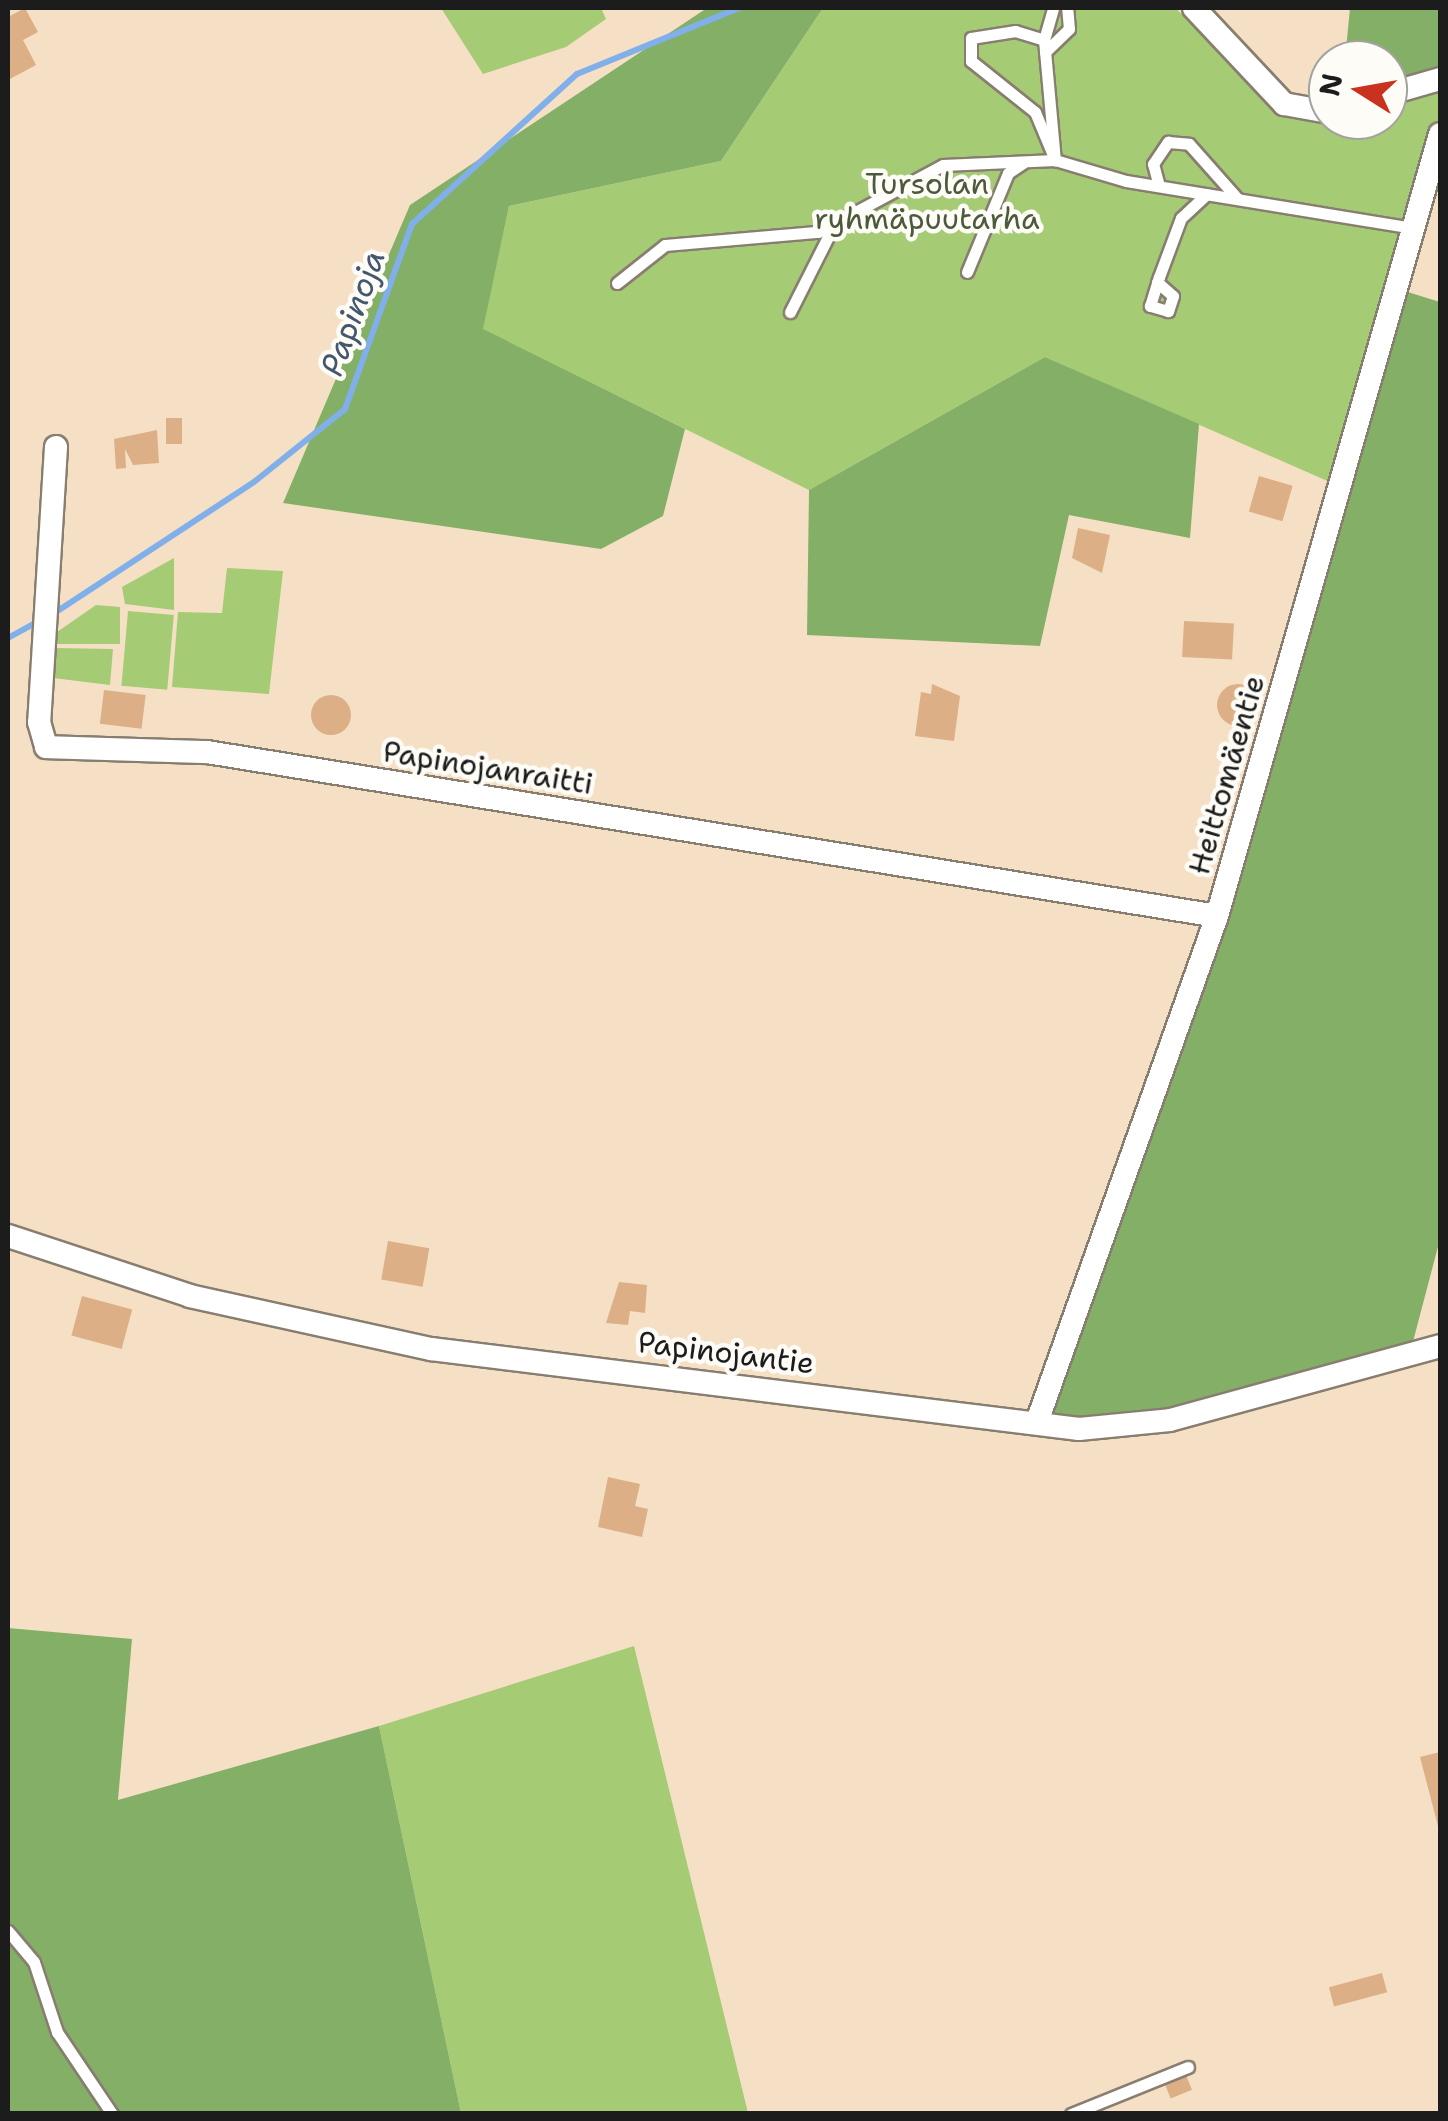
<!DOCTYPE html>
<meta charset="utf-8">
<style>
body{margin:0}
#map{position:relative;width:1448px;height:2121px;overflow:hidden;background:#f5e0c5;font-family:"Shantell Sans",sans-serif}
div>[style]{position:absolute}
.green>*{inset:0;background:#a6cb75;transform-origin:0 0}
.forest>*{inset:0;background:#84af66}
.stream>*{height:6px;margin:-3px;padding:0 3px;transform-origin:3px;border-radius:3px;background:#80afea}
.building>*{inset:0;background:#dcaf86;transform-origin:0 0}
.round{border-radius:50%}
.roads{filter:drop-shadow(2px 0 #887e70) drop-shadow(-2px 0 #887e70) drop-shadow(0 2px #887e70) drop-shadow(0 -2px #887e70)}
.service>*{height:11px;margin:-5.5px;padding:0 5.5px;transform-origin:5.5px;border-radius:5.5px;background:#fff}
.minor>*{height:22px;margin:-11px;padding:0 11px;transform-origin:11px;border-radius:11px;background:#fff}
span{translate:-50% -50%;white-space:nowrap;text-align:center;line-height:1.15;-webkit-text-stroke:9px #fdfcf7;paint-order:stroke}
.park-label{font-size:30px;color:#4c593b}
.street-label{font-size:30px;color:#1c1c1c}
.water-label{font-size:32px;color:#44576e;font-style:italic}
.frame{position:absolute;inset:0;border:10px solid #1c1c1c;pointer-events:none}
.north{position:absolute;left:1308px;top:40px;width:100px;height:100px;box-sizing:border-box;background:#fdfcf7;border:2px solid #a3a29f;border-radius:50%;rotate:281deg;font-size:28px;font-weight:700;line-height:40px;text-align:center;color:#1c1c1c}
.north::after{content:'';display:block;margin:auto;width:35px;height:45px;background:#c8321e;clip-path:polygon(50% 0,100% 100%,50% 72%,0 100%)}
</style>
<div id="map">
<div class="green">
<i style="clip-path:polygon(441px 8px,601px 8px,606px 19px,566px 47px,483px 74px)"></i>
<i style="clip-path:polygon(823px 8px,1175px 8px,1284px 104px,1328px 120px,1388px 120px,1388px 94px,1440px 79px,1440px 124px,1341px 487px,1045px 357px,809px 490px,482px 329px,509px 206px,721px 161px)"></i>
<i style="clip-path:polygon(174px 558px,174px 610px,125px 604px,122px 587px)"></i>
<i style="clip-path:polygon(227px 568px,283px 571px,269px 694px,172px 687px,178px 612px,222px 613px)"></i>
<i style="clip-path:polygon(96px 605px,120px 607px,120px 644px,56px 644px,57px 632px)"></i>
<i style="left:128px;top:611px;width:46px;height:75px;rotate:5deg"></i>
<i style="clip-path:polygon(55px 648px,113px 649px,110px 685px,53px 678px)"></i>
<i style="clip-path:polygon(634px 1646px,748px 2113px,461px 2113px,379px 1726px)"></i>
</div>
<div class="forest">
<i style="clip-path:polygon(707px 8px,823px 8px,721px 161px,509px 206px,483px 329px,685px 429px,663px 516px,601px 549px,283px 503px,410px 205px)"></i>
<i style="clip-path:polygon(1350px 8px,1440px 8px,1440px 71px,1388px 85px,1388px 60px,1345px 60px)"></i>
<i style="clip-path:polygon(1398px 289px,1440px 302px,1440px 1239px,1410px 1353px,1170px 1420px,1037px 1422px,1217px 916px)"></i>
<i style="clip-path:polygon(1045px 357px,1199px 424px,1190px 538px,1069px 515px,1040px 646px,807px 635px,809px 490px)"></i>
<i style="clip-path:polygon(8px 1628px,132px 1639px,118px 1800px,379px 1726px,461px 2113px,8px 2114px)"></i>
</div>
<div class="stream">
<i style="left:53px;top:614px;width:240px;rotate:-33.3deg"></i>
<i style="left:254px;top:482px;width:117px;rotate:-38.7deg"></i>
<i style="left:345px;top:409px;width:197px;rotate:-70.1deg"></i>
<i style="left:412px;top:224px;width:223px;rotate:-42.3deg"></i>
<i style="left:577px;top:74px;width:175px;rotate:-22.2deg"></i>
<i style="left:8px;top:638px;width:33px;rotate:-29deg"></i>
</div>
<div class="building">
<i style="clip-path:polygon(25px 8px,38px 32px,23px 40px,36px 65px,8px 80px,8px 17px)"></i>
<i style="left:166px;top:418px;width:16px;height:26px"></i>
<i style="clip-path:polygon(157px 430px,159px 463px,133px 465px,125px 449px,126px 468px,116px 469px,114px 439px)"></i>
<i style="left:1259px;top:476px;width:35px;height:37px;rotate:16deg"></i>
<i style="clip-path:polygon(1078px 528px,1110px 535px,1102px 573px,1072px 558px)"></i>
<i style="left:1184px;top:621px;width:50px;height:36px;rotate:3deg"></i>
<i style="clip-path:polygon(932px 684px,960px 696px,954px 741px,915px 736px,921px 692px,931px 694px)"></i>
<i class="round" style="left:1217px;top:684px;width:42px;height:42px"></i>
<i style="left:104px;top:690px;width:42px;height:34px;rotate:7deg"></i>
<i class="round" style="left:311px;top:695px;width:40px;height:40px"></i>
<i style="left:388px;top:1241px;width:42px;height:39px;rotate:10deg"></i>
<i style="clip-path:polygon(619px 1282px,647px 1285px,645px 1313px,630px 1311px,628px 1325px,606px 1323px)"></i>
<i style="left:82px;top:1296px;width:52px;height:41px;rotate:15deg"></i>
<i style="clip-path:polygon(608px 1477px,640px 1484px,635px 1506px,648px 1509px,642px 1537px,598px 1527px)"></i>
<i style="clip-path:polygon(1440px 1752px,1440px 1830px,1439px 1830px,1420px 1757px)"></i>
<i style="left:1382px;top:1973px;width:20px;height:55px;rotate:75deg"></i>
<i style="left:1186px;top:2075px;width:16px;height:23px;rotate:68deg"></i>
</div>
<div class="roads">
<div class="service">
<i style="left:1015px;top:31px;width:30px;rotate:17deg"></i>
<i style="left:1044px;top:40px;width:121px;rotate:84.8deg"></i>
<i style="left:1055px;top:160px;width:52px;rotate:-112.6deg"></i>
<i style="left:1035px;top:112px;width:82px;rotate:-141.4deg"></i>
<i style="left:971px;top:61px;width:23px;rotate:-90deg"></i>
<i style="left:971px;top:38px;width:45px;rotate:-9deg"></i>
<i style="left:1044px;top:40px;width:33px;rotate:-74deg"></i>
<i style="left:1045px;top:52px;width:33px;rotate:-44deg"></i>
<i style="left:1069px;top:29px;width:21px;rotate:-95deg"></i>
<i style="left:1159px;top:186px;width:23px;rotate:-105deg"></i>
<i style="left:1153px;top:164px;width:27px;rotate:-56deg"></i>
<i style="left:1168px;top:142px;width:21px;rotate:5deg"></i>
<i style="left:1189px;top:144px;width:72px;rotate:48.4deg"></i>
<i style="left:967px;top:272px;width:107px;rotate:-67.5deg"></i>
<i style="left:1008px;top:173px;width:18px;rotate:-34deg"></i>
<i style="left:1157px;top:282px;width:21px;rotate:41deg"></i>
<i style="left:1173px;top:296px;width:16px;rotate:108deg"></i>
<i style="left:1168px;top:311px;width:19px;rotate:-164deg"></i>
<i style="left:1150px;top:306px;width:30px;rotate:-73deg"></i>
<i style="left:1159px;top:277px;width:63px;rotate:-69.6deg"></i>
<i style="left:1181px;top:218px;width:35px;rotate:-43deg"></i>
<i style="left:617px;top:283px;width:61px;rotate:-38.4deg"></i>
<i style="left:665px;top:245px;width:154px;rotate:-4.9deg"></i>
<i style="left:818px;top:232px;width:142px;rotate:-28.2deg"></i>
<i style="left:943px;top:165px;width:112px;rotate:-2.6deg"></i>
<i style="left:1055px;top:160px;width:74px;rotate:16.5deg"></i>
<i style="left:1126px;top:181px;width:292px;rotate:9.3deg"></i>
<i style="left:790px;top:312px;width:97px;rotate:-63.2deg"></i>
<i style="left:8px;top:1931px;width:40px;rotate:50deg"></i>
<i style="left:34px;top:1962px;width:74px;rotate:71.8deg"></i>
<i style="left:57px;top:2032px;width:99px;rotate:56.1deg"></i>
<i style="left:1071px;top:2114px;width:126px;rotate:-21.9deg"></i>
</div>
<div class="minor">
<i style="left:1194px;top:8px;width:132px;rotate:46.8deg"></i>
<i style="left:1284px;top:104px;width:45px;rotate:10.3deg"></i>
<i style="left:1388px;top:94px;width:54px;rotate:-16.1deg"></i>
<i style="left:56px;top:447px;width:276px;rotate:93.5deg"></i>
<i style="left:39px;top:722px;width:26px;rotate:74deg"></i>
<i style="left:46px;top:747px;width:161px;rotate:1.8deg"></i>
<i style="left:207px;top:752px;width:1023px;rotate:9.22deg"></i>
<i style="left:8px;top:1236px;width:192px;rotate:18.2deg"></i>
<i style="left:190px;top:1296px;width:247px;rotate:12.4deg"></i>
<i style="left:431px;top:1349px;width:653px;rotate:7.04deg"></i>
<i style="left:1079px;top:1429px;width:91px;rotate:-5.6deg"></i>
<i style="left:1170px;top:1420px;width:280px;rotate:-15.3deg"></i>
<i style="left:1037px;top:1422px;width:537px;rotate:-70.42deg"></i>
<i style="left:1217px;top:916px;width:813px;rotate:-74.08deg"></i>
</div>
</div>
<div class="park-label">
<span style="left:927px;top:201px">Tursolan<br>ryhmäpuutarha</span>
</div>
<div class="street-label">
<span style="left:488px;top:768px;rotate:9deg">Papinojanraitti</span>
<span style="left:1227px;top:775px;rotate:-74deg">Heittomäentie</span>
<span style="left:726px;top:1353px;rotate:7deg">Papinojantie</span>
</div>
<div class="water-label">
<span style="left:353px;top:313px;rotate:-70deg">Papinoja</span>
</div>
<div class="frame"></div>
<div class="north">N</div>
</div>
